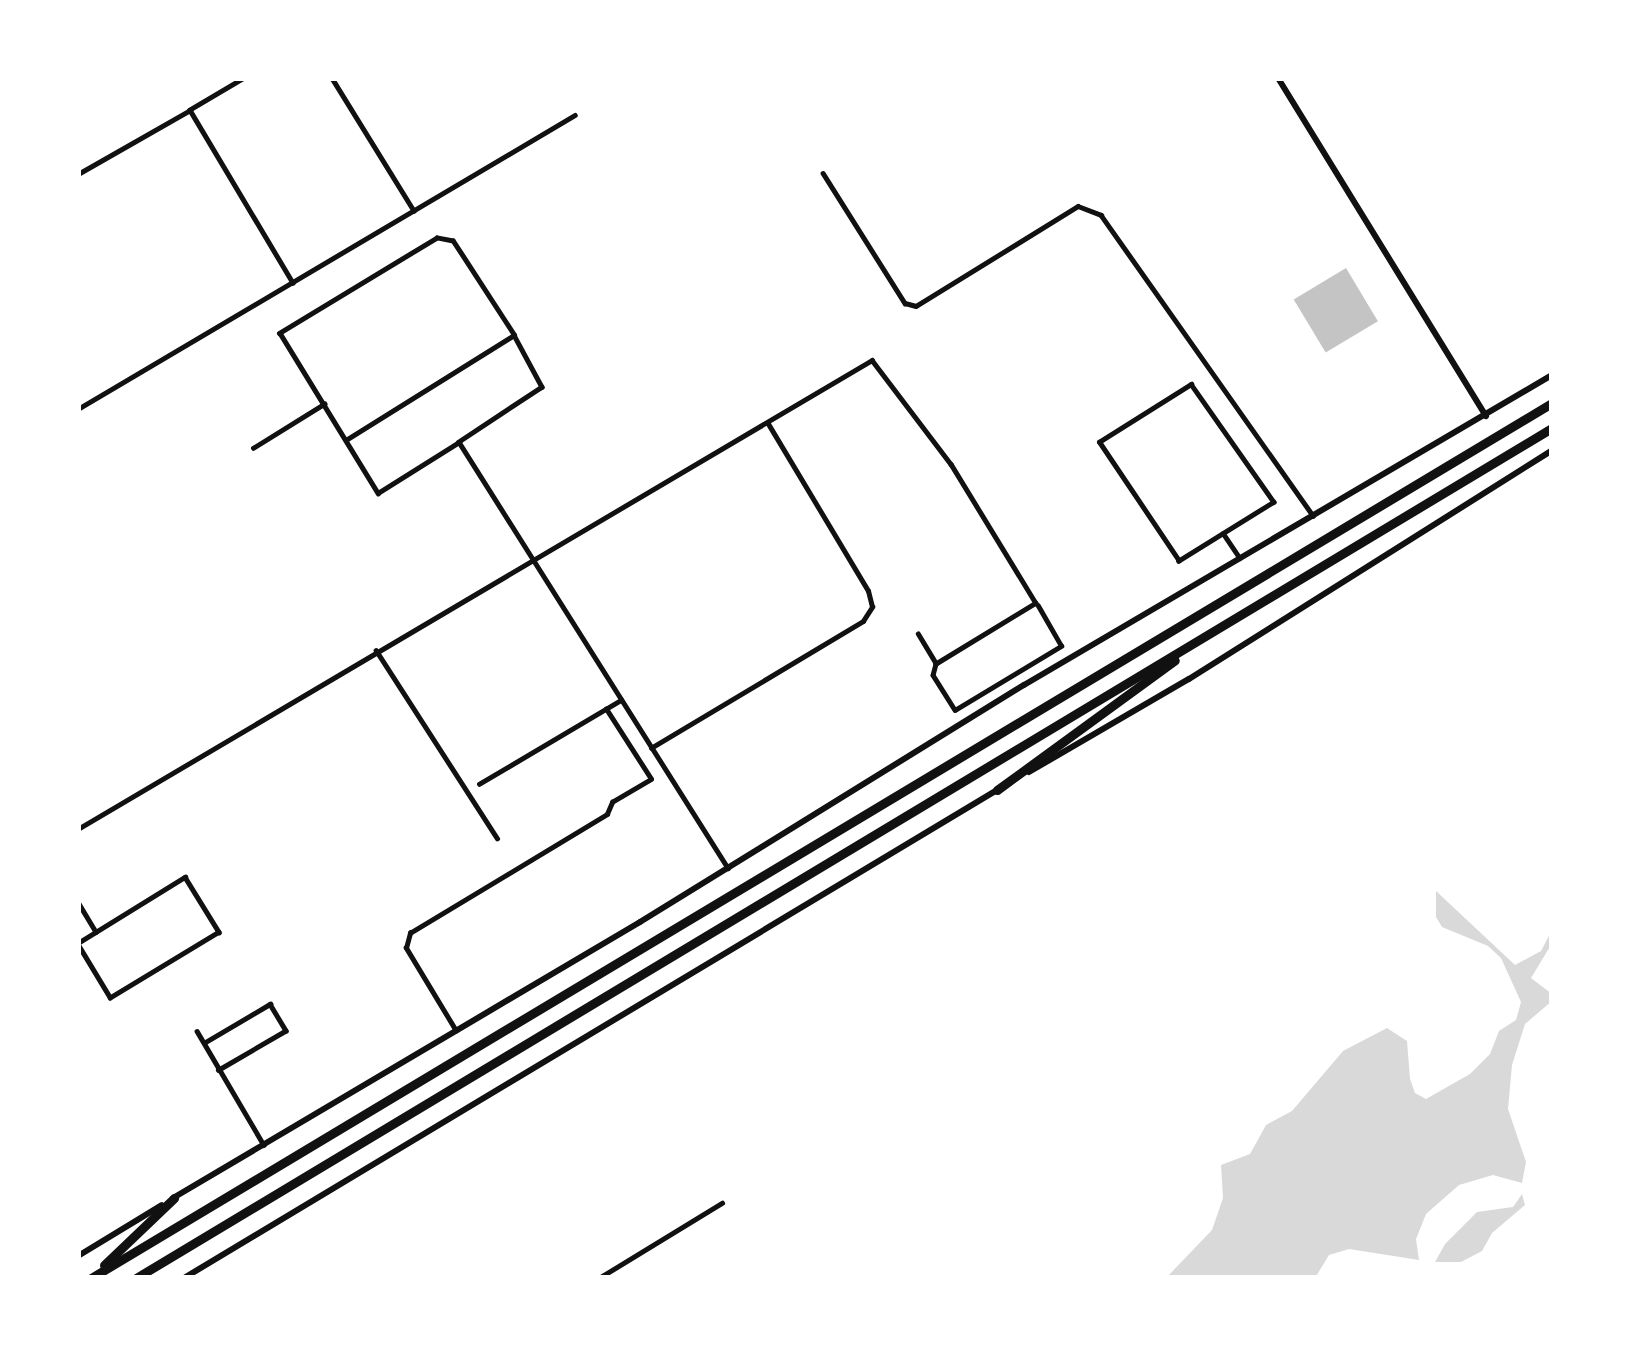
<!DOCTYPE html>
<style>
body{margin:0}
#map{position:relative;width:1630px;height:1356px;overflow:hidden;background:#fff;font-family:Rubik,sans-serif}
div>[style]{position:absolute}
.water>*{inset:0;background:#d9d9d9}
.building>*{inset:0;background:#c4c4c4;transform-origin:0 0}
.minor>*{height:4.5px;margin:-2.25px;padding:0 2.25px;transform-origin:2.25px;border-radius:2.25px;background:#111}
.tertiary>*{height:6px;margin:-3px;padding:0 3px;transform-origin:3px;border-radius:3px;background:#111}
.motorway>*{height:9px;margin:-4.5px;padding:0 4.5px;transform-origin:4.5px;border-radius:4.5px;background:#111}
span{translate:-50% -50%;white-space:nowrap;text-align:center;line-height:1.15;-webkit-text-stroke:10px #fff;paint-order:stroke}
.frame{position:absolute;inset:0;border:81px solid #fff;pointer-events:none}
</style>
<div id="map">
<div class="water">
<i style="clip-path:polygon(1436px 891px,1515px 965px,1541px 951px,1552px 930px,1551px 945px,1531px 978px,1552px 994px,1552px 1001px,1525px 1024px,1512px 1065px,1508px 1109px,1526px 1162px,1522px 1183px,1493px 1175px,1459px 1185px,1426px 1214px,1416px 1239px,1419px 1260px,1349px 1249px,1329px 1255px,1315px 1278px,1166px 1278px,1212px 1230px,1223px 1198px,1221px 1165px,1250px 1154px,1266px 1125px,1292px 1111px,1343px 1051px,1387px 1028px,1407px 1041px,1410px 1079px,1415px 1093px,1426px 1099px,1470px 1074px,1490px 1054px,1499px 1031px,1516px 1020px,1521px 1002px,1501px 958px,1488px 946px,1442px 927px,1436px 917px)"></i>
<i style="clip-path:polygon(1522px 1194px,1525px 1205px,1492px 1233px,1482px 1251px,1461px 1262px,1435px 1262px,1445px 1244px,1477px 1212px,1513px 1207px)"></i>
</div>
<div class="building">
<i style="left:1346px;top:268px;width:62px;height:61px;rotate:59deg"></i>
</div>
<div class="minor">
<i style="left:244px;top:78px;width:63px;rotate:149.3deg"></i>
<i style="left:190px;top:110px;width:201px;rotate:59.2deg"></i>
<i style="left:332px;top:78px;width:156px;rotate:58.3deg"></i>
<i style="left:823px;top:173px;width:154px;rotate:57.8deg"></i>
<i style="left:905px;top:303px;width:11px;rotate:15deg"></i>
<i style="left:916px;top:306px;width:190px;rotate:-31.7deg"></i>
<i style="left:1078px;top:206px;width:25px;rotate:21deg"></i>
<i style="left:1101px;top:215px;width:368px;rotate:54.8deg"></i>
<i style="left:78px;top:174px;width:129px;rotate:-29.7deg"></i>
<i style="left:514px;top:335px;width:112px;rotate:-123deg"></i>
<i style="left:453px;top:241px;width:16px;rotate:-169deg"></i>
<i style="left:437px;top:238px;width:184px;rotate:148.8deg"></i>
<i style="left:280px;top:333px;width:188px;rotate:58.5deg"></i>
<i style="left:378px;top:493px;width:96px;rotate:-32.2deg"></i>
<i style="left:459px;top:442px;width:504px;rotate:57.73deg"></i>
<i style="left:1191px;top:384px;width:144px;rotate:54.9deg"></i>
<i style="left:1274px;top:502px;width:112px;rotate:148.2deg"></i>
<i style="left:1179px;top:561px;width:143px;rotate:-123.9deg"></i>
<i style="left:1099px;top:442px;width:109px;rotate:-32.2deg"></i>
<i style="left:78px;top:409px;width:577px;rotate:-30.61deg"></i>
<i style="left:346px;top:440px;width:198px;rotate:-32deg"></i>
<i style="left:514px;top:335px;width:59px;rotate:61.7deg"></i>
<i style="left:542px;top:387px;width:100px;rotate:146.5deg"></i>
<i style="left:253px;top:448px;width:84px;rotate:-31.8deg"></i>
<i style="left:1223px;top:533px;width:30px;rotate:56deg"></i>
<i style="left:376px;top:650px;width:224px;rotate:57.2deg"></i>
<i style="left:936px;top:664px;width:11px;rotate:105deg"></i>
<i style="left:933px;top:675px;width:41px;rotate:57.8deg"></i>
<i style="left:955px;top:710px;width:124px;rotate:-31.1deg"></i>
<i style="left:1061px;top:646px;width:46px;rotate:-119.9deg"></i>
<i style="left:651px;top:748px;width:247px;rotate:-30.9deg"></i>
<i style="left:863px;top:621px;width:17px;rotate:-57deg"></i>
<i style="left:872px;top:607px;width:16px;rotate:-104deg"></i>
<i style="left:868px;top:591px;width:195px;rotate:-120.9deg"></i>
<i style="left:479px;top:784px;width:165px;rotate:-30.6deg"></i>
<i style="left:78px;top:829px;width:922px;rotate:-30.57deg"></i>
<i style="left:872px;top:360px;width:131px;rotate:52.8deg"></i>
<i style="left:951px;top:464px;width:163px;rotate:58.6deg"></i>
<i style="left:1036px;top:603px;width:117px;rotate:148.6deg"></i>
<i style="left:936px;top:664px;width:35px;rotate:-121deg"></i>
<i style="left:78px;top:902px;width:35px;rotate:59deg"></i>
<i style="left:78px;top:943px;width:126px;rotate:-31.7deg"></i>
<i style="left:185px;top:877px;width:65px;rotate:58.3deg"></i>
<i style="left:219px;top:932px;width:127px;rotate:148.8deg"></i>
<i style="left:110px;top:998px;width:62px;rotate:-121.1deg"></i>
<i style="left:197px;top:1031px;width:132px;rotate:59.6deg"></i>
<i style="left:456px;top:1031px;width:97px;rotate:-121.1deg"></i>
<i style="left:406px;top:948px;width:16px;rotate:-75deg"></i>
<i style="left:410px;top:933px;width:230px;rotate:-31.1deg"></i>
<i style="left:607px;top:814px;width:13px;rotate:-67deg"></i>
<i style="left:612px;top:802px;width:45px;rotate:-30.5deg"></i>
<i style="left:651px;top:779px;width:83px;rotate:-122.7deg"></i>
<i style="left:204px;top:1043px;width:77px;rotate:-30.6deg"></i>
<i style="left:270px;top:1004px;width:31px;rotate:59deg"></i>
<i style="left:286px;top:1031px;width:78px;rotate:149.8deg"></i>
<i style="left:599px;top:1278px;width:144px;rotate:-31.4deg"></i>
</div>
<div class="tertiary">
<i style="left:1278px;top:78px;width:397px;rotate:58.4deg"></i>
<i style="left:1029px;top:772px;width:185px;rotate:-30.2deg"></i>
<i style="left:1189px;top:679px;width:429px;rotate:-32.2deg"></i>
<i style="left:173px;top:1198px;width:542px;rotate:-30.58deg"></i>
<i style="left:640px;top:922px;width:451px;rotate:-31.7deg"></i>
<i style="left:1024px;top:685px;width:612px;rotate:-30.42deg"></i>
<i style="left:78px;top:1256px;width:98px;rotate:-31.3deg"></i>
<i style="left:184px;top:1278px;width:948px;rotate:-30.97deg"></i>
</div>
<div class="motorway">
<i style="left:997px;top:790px;width:220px;rotate:-36.1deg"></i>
<i style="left:104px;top:1265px;width:97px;rotate:-43.7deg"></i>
<i style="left:91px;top:1278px;width:1703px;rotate:-30.92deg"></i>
<i style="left:136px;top:1278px;width:1652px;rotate:-30.98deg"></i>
</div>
<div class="frame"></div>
</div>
